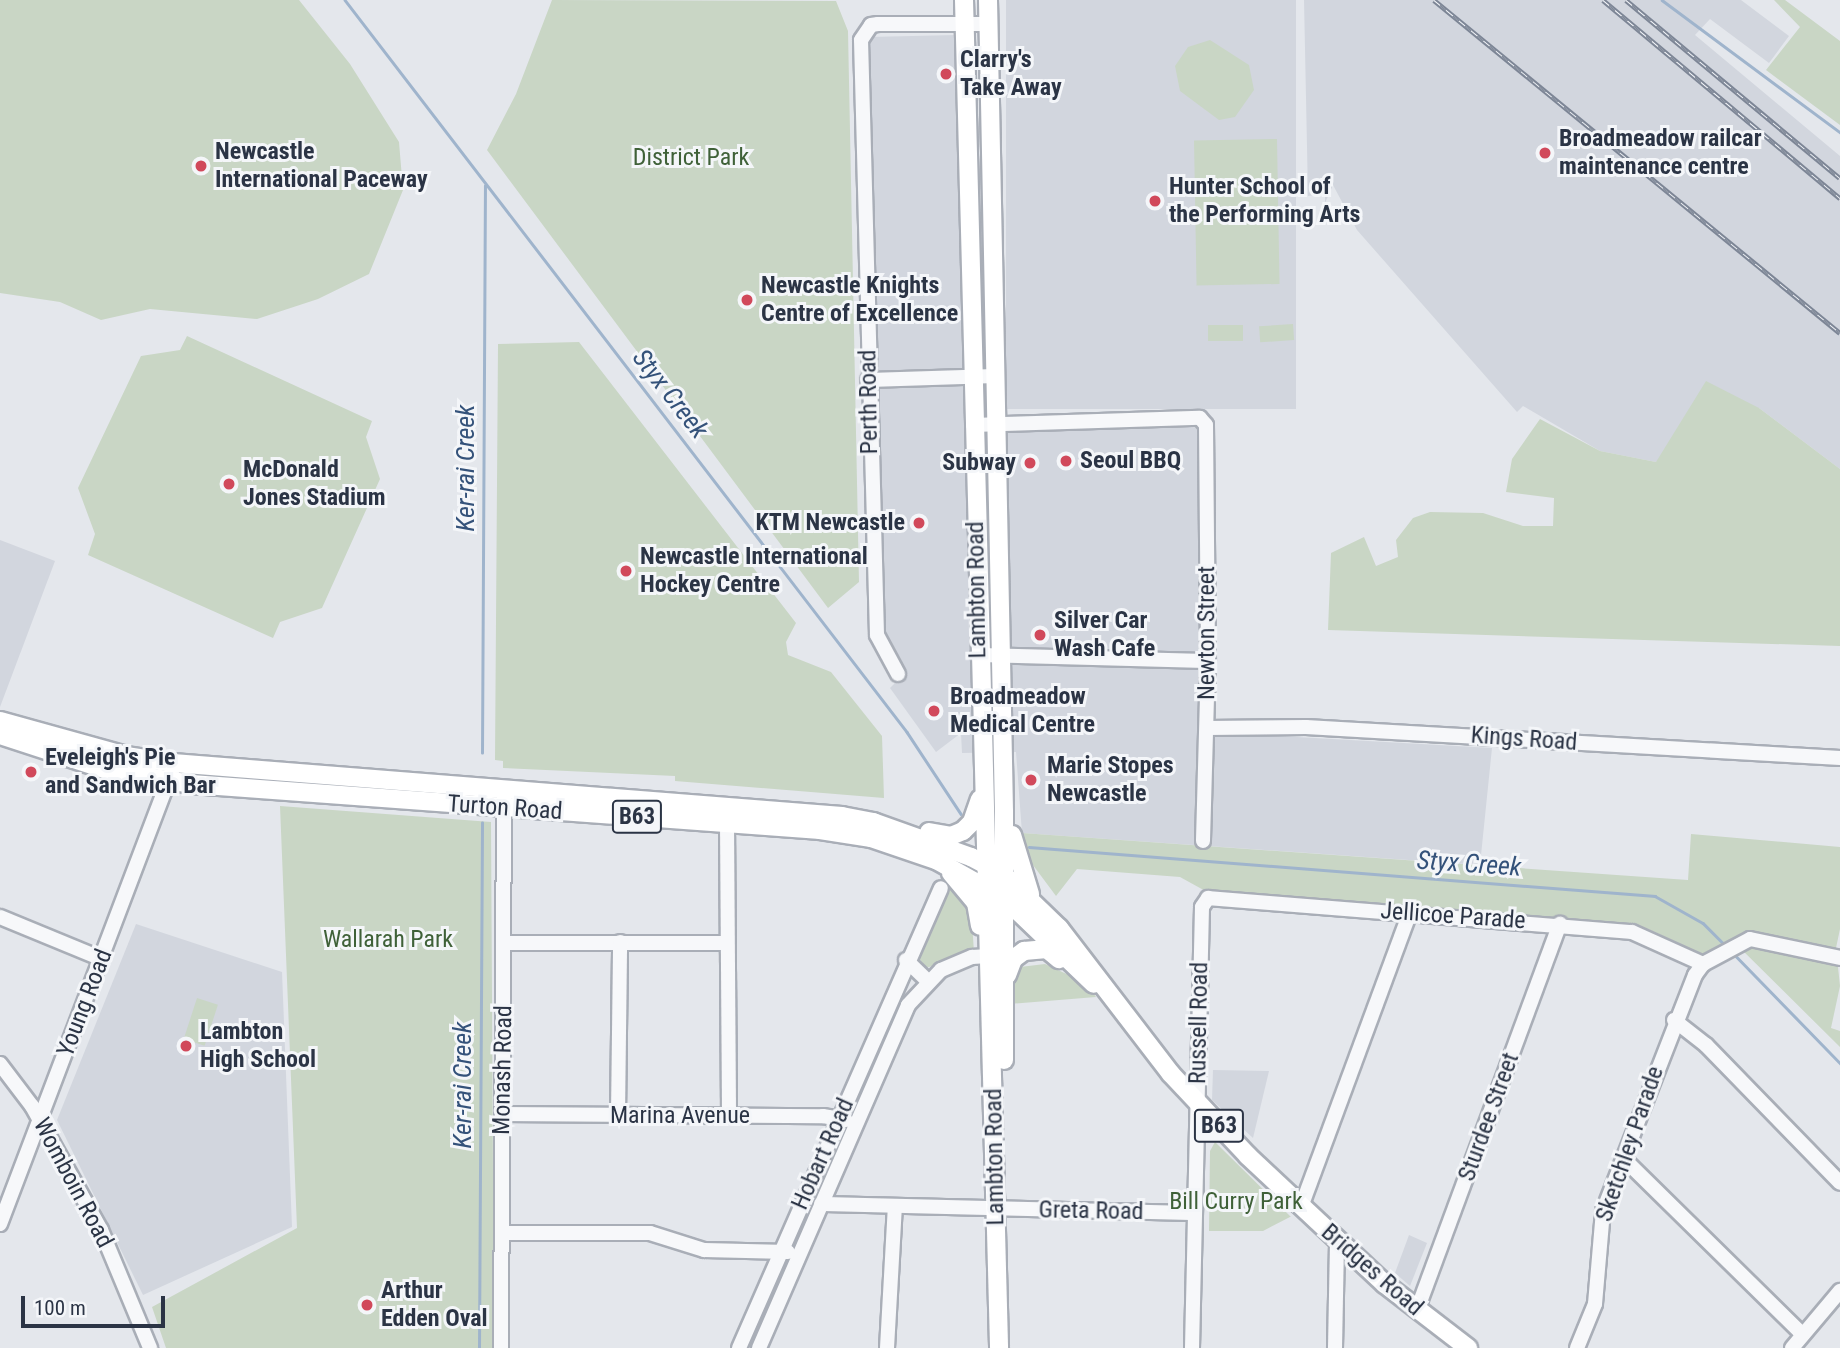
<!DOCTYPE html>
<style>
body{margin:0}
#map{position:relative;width:1840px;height:1348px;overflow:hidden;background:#e4e7ec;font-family:"Roboto Condensed",sans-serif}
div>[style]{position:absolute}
.built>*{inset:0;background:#d2d6de;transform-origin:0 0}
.green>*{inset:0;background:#c9d6c5;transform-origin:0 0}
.stream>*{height:2.5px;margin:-1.25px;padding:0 1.25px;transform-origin:1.25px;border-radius:1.25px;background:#9fb4cc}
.roads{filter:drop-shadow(2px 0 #a9aeb7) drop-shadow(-2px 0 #a9aeb7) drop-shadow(0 2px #a9aeb7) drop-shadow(0 -2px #a9aeb7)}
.minor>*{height:14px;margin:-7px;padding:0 7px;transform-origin:7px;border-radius:7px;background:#f7f8fa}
.major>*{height:18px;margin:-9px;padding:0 9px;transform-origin:9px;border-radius:9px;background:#fff}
.rail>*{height:5px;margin-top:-2.5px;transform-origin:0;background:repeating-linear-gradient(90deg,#f4f6f9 0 8px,#7d8696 0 16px);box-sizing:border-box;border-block:2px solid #7d8696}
.dots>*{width:19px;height:19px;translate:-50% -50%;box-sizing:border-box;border:4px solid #f4f6f9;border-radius:50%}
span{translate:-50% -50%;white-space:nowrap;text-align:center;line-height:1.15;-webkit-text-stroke:6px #f4f6f9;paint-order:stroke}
.shield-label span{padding:2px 5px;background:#f4f6f9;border:2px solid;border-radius:5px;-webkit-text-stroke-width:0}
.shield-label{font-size:23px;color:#2b3445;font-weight:700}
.poi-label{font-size:24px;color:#2b3445;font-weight:700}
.left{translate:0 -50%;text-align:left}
.right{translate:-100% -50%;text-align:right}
.park-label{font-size:24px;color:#3f6138}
.street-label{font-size:24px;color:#2b3445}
.water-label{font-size:26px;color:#34527a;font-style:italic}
.scale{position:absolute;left:21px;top:1296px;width:144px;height:32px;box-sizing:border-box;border:4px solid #2b3445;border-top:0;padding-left:9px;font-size:21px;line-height:24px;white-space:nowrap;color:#2b3445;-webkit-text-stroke:5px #f4f6f9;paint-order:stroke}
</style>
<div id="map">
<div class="built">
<i style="left:1006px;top:0;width:290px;height:409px"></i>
<i style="clip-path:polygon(1304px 0,1741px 0,1789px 36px,1769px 63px,1710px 19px,1695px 35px,1840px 156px,1840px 469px,1759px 408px,1656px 462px,1600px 451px,1523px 406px,1517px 412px,1357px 230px,1333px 185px,1325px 203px,1325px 193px,1308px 196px)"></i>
<i style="clip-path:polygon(957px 35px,966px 432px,1198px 427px,1206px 732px,1492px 748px,1480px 865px,1022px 833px,1016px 752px,962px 753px,961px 733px,936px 752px,890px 688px,907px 671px,885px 644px,868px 37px)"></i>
<i style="clip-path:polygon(0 540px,55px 561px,0 707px)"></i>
<i style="clip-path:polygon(136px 924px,282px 972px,292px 1227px,143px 1295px,57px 1120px)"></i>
<i style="clip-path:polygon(1213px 1070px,1269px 1071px,1253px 1138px,1212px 1100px)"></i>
<i style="clip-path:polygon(1409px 1235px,1427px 1243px,1410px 1286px,1395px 1273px)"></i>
</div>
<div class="green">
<i style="clip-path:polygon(0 0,299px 0,350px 64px,399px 142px,403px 190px,369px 274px,318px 299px,257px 319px,150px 309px,101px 320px,60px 302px,0 293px)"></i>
<i style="clip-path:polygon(552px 0,836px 1px,848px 31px,859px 582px,828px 608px,487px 150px,516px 94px)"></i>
<i style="clip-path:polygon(1774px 0,1785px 0,1840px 41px,1840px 125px,1766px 70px,1800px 27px)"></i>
<i style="clip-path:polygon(1210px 40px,1249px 65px,1254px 90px,1235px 117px,1219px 120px,1180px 91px,1175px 66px,1188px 47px)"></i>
<i style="left:1277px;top:139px;width:145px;height:83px;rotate:89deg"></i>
<i style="left:1293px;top:324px;width:16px;height:34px;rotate:86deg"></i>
<i style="left:1243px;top:325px;width:16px;height:35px;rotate:90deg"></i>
<i style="clip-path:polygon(187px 336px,372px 421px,366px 437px,380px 479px,322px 608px,280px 622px,273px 638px,88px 555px,95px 534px,78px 488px,141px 356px,180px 350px)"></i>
<i style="clip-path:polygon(579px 342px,796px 623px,786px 642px,788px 655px,831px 672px,882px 736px,884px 798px,675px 781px,675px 776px,503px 768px,503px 761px,495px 760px,498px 344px)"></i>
<i style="clip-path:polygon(1706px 381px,1759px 408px,1840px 469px,1840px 646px,1328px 630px,1331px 553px,1364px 537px,1376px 566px,1398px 557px,1396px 540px,1413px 518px,1430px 512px,1483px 513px,1523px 526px,1553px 526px,1554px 498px,1506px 492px,1512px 459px,1540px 419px,1600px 451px,1656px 462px)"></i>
<i style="clip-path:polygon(280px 806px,491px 822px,494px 1348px,166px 1348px,152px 1307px,297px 1228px)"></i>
<i style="clip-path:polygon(1022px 833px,1688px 880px,1691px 834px,1840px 847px,1840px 929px,1836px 948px,1840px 986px,1831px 1028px,1840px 1031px,1840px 1047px,1731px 939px,1702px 954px,1648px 929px,1209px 893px,1180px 877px,1077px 869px,1056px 896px,1027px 857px)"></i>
<i style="clip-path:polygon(952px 883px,971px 908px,974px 952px,926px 968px,916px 954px)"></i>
<i style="clip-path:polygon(1045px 964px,1086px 983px,1096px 997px,1009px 1004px,1007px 990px,1020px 967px)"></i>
<i style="left:197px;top:998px;width:22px;height:43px;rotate:18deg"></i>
<i style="clip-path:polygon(1215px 1142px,1291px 1217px,1290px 1217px,1263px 1231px,1209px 1231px,1210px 1151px)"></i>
</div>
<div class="stream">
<i style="left:345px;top:0;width:923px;rotate:52.48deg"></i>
<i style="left:907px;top:732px;width:98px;rotate:56.6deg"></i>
<i style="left:1662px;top:0;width:222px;rotate:36.6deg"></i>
<i style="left:482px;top:753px;width:567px;rotate:-89.7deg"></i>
<i style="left:1029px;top:847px;width:628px;rotate:4.48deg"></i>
<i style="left:1655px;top:896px;width:55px;rotate:29.4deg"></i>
<i style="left:1703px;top:923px;width:31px;rotate:45deg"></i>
<i style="left:1735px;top:955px;width:151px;rotate:45.8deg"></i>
<i style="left:479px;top:1348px;width:525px;rotate:-89.67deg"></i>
</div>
<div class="roads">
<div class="minor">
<i style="left:868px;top:380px;width:128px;rotate:-1.8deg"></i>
<i style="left:973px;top:425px;width:227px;rotate:-1.8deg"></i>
<i style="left:1200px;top:418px;width:9px;rotate:49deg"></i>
<i style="left:1206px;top:425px;width:236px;rotate:89.5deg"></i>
<i style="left:1208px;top:661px;width:180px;rotate:91.6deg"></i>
<i style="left:978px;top:655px;width:230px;rotate:1.5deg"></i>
<i style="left:898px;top:674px;width:44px;rotate:-118.3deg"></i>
<i style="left:877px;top:635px;width:595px;rotate:-91.54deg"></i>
<i style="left:861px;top:40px;width:18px;rotate:-56deg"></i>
<i style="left:871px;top:25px;width:7px;rotate:-8deg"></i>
<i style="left:878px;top:24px;width:111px"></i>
<i style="left:1207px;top:728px;width:99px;rotate:-0.6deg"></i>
<i style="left:1306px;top:727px;width:535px;rotate:3.32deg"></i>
<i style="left:727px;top:823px;width:293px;rotate:89.6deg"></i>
<i style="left:0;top:917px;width:110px;rotate:22.4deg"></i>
<i style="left:504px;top:943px;width:222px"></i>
<i style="left:906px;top:960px;width:29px;rotate:44deg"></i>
<i style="left:1674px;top:1020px;width:41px;rotate:38deg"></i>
<i style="left:1706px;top:1045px;width:192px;rotate:45.8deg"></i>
<i style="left:0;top:1064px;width:53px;rotate:52.7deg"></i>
<i style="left:32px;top:1106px;width:142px;rotate:60.9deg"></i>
<i style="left:101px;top:1230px;width:128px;rotate:67.4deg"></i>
<i style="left:502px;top:1114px;width:321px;rotate:0.4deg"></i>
<i style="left:823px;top:1116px;width:23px;rotate:10deg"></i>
<i style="left:618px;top:1115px;width:173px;rotate:-89.3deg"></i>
<i style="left:1623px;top:1158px;width:252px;rotate:44.5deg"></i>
<i style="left:821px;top:1204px;width:373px;rotate:1.4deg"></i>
<i style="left:1301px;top:1207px;width:314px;rotate:-69.7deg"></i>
<i style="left:0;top:1224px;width:485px;rotate:-69.2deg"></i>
<i style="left:502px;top:1233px;width:148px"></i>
<i style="left:650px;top:1233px;width:57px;rotate:17.5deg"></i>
<i style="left:704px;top:1250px;width:84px;rotate:1.4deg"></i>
<i style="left:1417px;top:1310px;width:412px;rotate:-69.7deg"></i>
<i style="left:501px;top:1348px;width:552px;rotate:-89.69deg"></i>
<i style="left:739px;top:1348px;width:502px;rotate:-66.29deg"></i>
<i style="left:759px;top:1348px;width:374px;rotate:-66.5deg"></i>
<i style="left:908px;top:1005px;width:48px;rotate:-46.7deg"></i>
<i style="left:941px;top:970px;width:34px;rotate:-23deg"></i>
<i style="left:972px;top:957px;width:17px;rotate:-3deg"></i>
<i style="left:887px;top:1348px;width:142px;rotate:-86.8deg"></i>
<i style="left:1192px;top:1348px;width:441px;rotate:-88.7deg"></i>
<i style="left:1202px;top:907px;width:11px;rotate:-56deg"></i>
<i style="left:1208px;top:898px;width:425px;rotate:4.6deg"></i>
<i style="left:1632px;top:932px;width:78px;rotate:24.3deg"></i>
<i style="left:1335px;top:1348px;width:106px;rotate:-88.9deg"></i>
<i style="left:1577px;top:1348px;width:48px;rotate:-67.8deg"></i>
<i style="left:1595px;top:1304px;width:93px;rotate:-85.1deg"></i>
<i style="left:1603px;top:1211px;width:253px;rotate:-68.7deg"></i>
<i style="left:1695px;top:975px;width:14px;rotate:-54deg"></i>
<i style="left:1703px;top:964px;width:53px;rotate:-28deg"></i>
<i style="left:1750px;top:939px;width:92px;rotate:11.9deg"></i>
<i style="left:1792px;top:1348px;width:75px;rotate:-49.9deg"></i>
</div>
<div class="major">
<i style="left:964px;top:0;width:1348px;rotate:88.51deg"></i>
<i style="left:988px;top:0;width:812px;rotate:88.87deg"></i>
<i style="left:1004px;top:812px;width:248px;rotate:90deg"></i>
<i style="left:0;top:721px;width:131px;rotate:15.5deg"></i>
<i style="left:126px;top:756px;width:48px;rotate:8.5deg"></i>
<i style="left:173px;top:763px;width:671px;rotate:4.53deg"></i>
<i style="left:842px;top:816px;width:32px;rotate:11deg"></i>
<i style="left:873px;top:822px;width:104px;rotate:19.7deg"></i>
<i style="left:971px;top:857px;width:36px;rotate:28deg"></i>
<i style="left:1003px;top:874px;width:78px;rotate:44deg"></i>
<i style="left:1059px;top:928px;width:184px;rotate:52.5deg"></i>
<i style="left:1171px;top:1074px;width:112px;rotate:46.8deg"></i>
<i style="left:1248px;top:1156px;width:187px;rotate:43.1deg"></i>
<i style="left:1385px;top:1284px;width:105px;rotate:37.6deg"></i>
<i style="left:0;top:735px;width:116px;rotate:18.1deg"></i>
<i style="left:110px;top:771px;width:82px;rotate:9.1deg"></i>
<i style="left:191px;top:784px;width:631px;rotate:4.18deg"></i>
<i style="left:820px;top:830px;width:52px;rotate:8.9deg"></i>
<i style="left:871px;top:838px;width:69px;rotate:18.7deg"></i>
<i style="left:936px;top:860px;width:78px;rotate:29.2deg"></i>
<i style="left:1004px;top:898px;width:124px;rotate:43.7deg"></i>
<i style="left:929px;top:832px;width:22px;rotate:10deg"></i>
<i style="left:951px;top:836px;width:13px;rotate:-23deg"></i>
<i style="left:963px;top:831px;width:13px;rotate:-45deg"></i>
<i style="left:972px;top:822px;width:24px;rotate:-71deg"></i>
<i style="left:1012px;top:835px;width:62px;rotate:73deg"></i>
<i style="left:951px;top:873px;width:39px;rotate:50deg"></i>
<i style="left:976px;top:903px;width:23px;rotate:80deg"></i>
<i style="left:1007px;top:975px;width:17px;rotate:-69deg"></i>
<i style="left:1013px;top:959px;width:14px;rotate:-36deg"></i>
<i style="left:1024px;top:951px;width:23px;rotate:-5deg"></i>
<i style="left:1047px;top:949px;width:16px;rotate:40deg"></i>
</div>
</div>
<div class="rail">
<i style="left:1434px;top:0;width:525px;rotate:39.36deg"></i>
<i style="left:1603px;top:0;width:309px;rotate:39.9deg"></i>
<i style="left:1626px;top:0;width:278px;rotate:39.8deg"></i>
</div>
<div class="dots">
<i style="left:946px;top:74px;background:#d1495b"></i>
<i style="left:1545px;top:153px;background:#d1495b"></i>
<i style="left:201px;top:166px;background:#d1495b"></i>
<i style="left:1155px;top:201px;background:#d1495b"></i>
<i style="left:747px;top:300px;background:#d1495b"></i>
<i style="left:1066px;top:461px;background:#d1495b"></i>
<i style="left:1030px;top:463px;background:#d1495b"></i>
<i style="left:229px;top:484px;background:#d1495b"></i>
<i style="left:919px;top:523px;background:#d1495b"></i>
<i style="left:626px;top:571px;background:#d1495b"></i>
<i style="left:1040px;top:635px;background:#d1495b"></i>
<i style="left:934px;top:711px;background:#d1495b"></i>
<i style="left:31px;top:772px;background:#d1495b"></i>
<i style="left:1031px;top:780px;background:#d1495b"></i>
<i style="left:186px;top:1046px;background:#d1495b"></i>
<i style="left:367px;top:1305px;background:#d1495b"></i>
</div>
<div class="shield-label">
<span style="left:637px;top:817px">B63</span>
<span style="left:1219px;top:1126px">B63</span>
</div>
<div class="poi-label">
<span class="left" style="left:960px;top:74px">Clarry's<br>Take Away</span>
<span class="left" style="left:1559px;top:153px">Broadmeadow railcar<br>maintenance centre</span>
<span class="left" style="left:215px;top:166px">Newcastle<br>International Paceway</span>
<span class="left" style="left:1169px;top:201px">Hunter School of<br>the Performing Arts</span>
<span class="left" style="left:761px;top:300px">Newcastle Knights<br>Centre of Excellence</span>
<span class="left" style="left:1080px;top:461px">Seoul BBQ</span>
<span class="right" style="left:1016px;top:463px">Subway</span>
<span class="left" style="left:243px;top:484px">McDonald<br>Jones Stadium</span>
<span class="right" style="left:905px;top:523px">KTM Newcastle</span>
<span class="left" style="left:640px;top:571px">Newcastle International<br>Hockey Centre</span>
<span class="left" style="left:1054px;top:635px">Silver Car<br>Wash Cafe</span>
<span class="left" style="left:950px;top:711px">Broadmeadow<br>Medical Centre</span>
<span class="left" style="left:45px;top:772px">Eveleigh's Pie<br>and Sandwich Bar</span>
<span class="left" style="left:1047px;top:780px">Marie Stopes<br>Newcastle</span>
<span class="left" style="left:200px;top:1046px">Lambton<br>High School</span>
<span class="left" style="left:381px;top:1305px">Arthur<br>Edden Oval</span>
</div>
<div class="park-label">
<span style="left:691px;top:158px">District Park</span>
<span style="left:388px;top:940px">Wallarah Park</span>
<span style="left:1236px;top:1202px">Bill Curry Park</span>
</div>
<div class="street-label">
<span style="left:869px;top:402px;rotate:-91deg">Perth Road</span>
<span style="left:977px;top:590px;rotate:-91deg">Lambton Road</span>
<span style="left:1207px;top:633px;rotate:-90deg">Newton Street</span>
<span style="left:1524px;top:739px;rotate:4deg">Kings Road</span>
<span style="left:505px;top:808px;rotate:4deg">Turton Road</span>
<span style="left:1453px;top:916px;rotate:4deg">Jellicoe Parade</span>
<span style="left:85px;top:1003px;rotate:-69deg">Young Road</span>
<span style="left:1199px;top:1023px;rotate:-89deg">Russell Road</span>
<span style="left:503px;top:1070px;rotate:-89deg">Monash Road</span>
<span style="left:680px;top:1116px">Marina Avenue</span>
<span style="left:1489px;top:1117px;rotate:-70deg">Sturdee Street</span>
<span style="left:1630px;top:1144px;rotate:-71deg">Sketchley Parade</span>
<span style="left:823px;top:1154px;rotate:-66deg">Hobart Road</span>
<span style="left:995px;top:1157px;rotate:-91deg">Lambton Road</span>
<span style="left:73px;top:1183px;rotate:62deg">Womboin Road</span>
<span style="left:1091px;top:1211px;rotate:1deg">Greta Road</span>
<span style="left:1372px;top:1270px;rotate:41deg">Bridges Road</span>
</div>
<div class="water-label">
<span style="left:670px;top:394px;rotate:52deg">Styx Creek</span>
<span style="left:466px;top:468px;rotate:-90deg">Ker-rai Creek</span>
<span style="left:1469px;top:864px;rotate:4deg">Styx Creek</span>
<span style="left:463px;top:1085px;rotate:-90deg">Ker-rai Creek</span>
</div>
<div class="scale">100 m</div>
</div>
